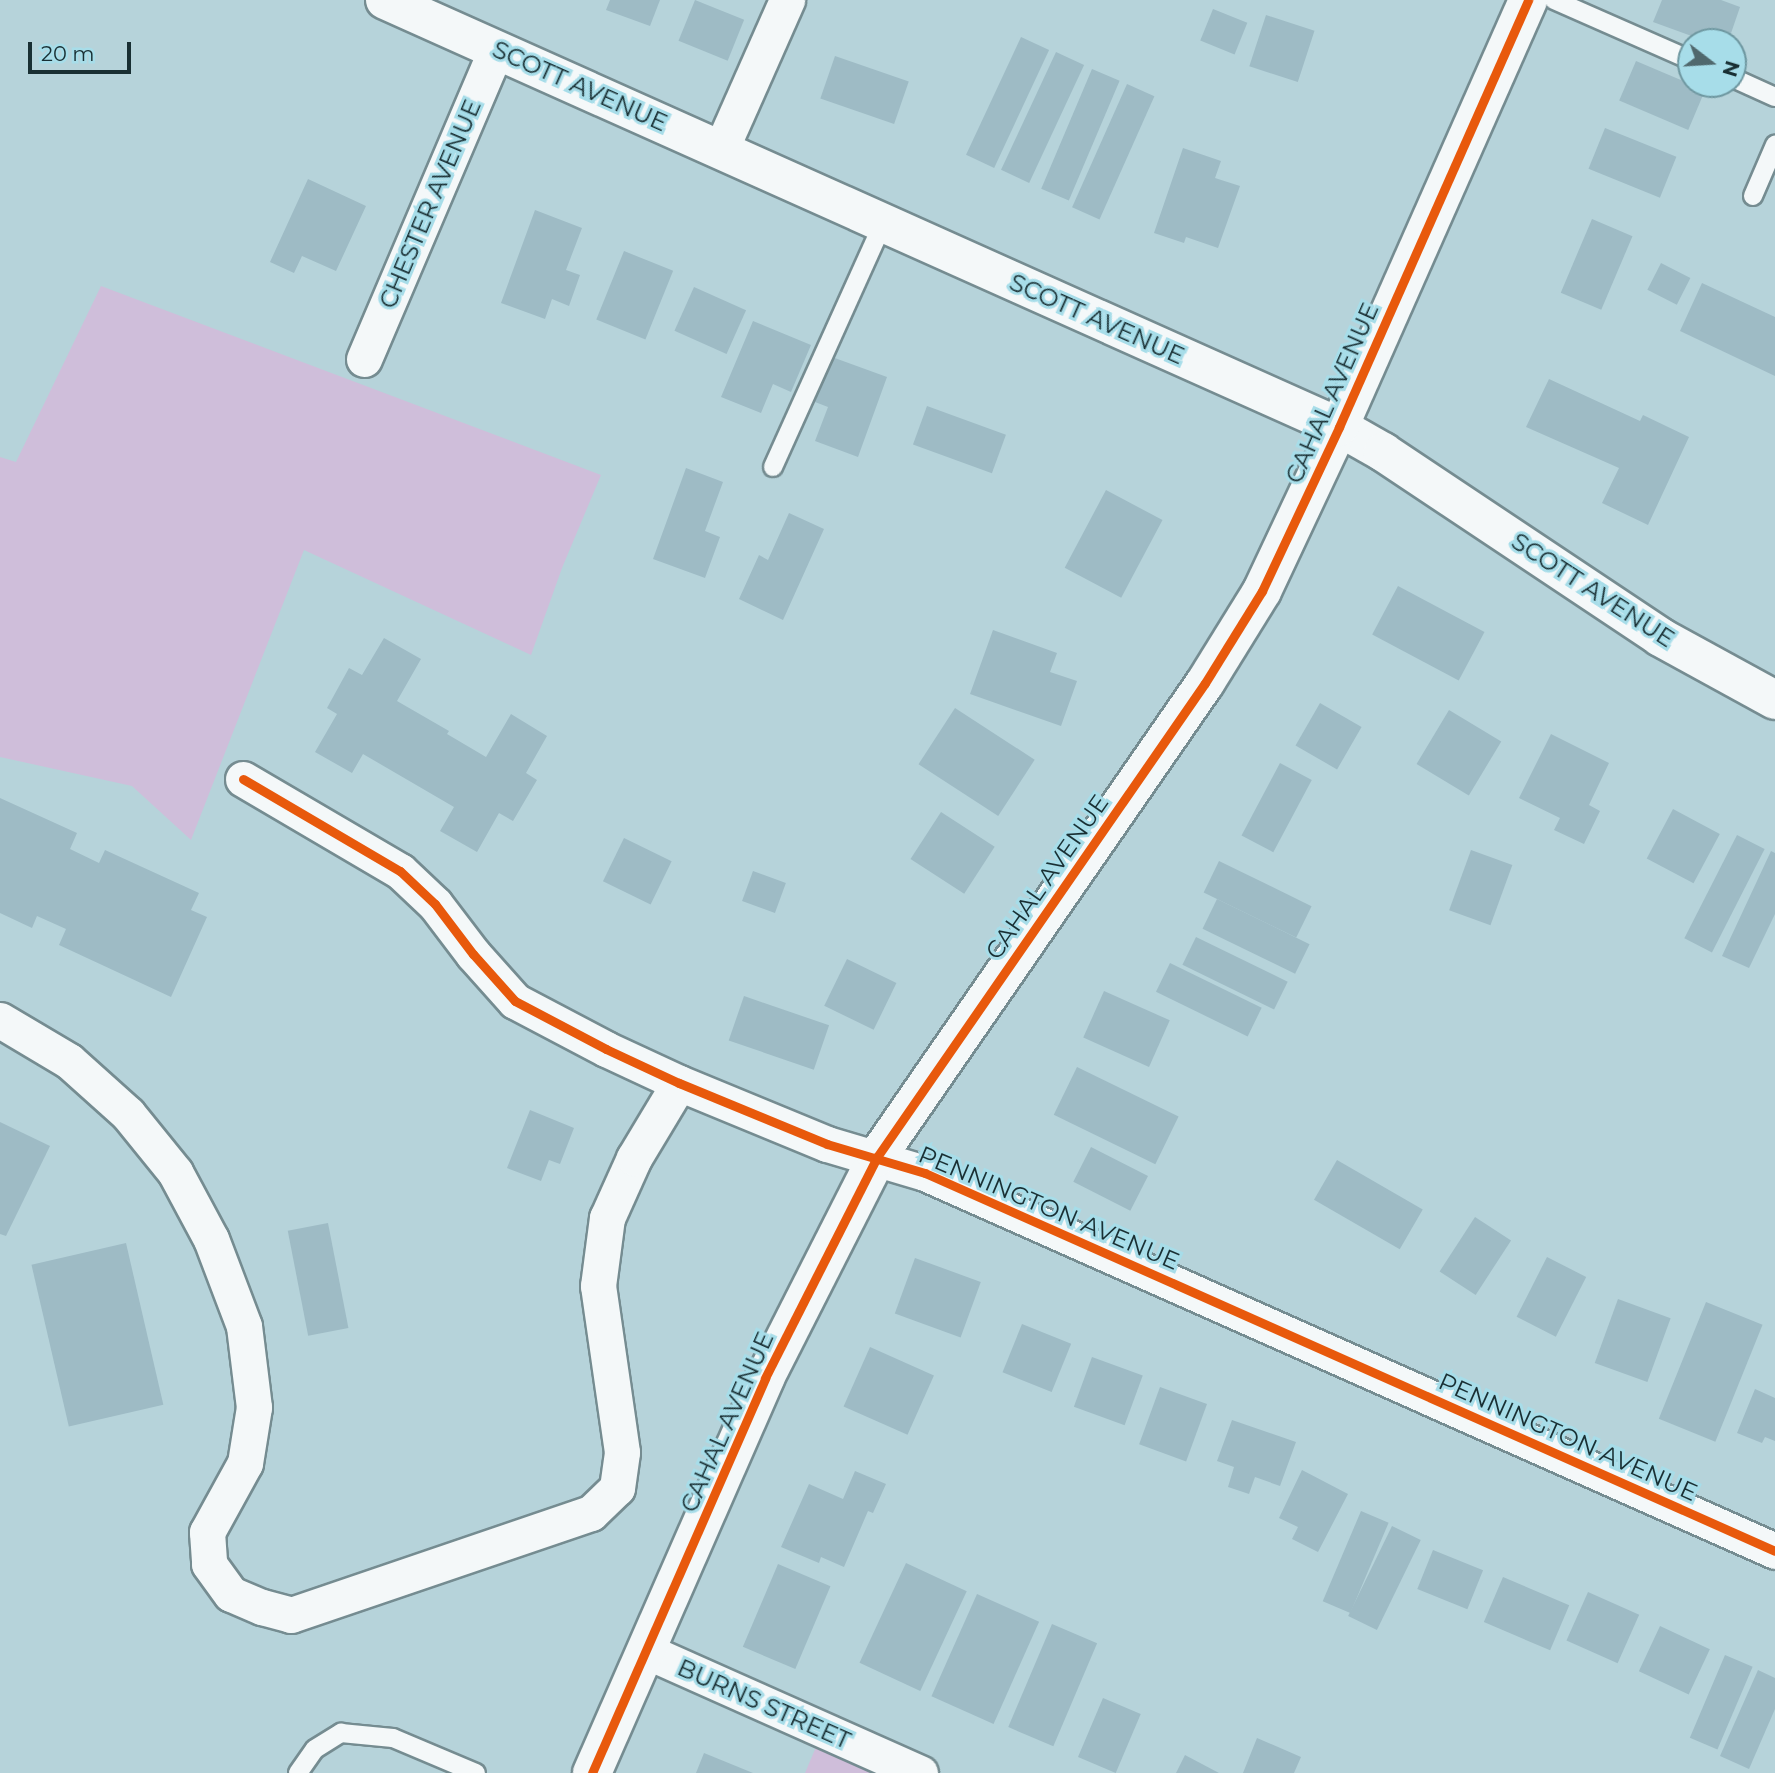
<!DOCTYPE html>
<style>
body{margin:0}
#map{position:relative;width:1775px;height:1773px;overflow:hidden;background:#b6d3da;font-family:Montserrat,sans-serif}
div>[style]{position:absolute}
.green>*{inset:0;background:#cfbeda}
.building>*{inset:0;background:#9ebbc5;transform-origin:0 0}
.roads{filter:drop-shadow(2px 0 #758c91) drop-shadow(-2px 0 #758c91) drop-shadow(0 2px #758c91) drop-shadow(0 -2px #758c91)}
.lane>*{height:18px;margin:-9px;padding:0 9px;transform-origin:9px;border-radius:9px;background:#f4f8f9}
.street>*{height:35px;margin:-17.5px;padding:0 17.5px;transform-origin:17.5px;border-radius:17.5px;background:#f4f8f9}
.secondary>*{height:38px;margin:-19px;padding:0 19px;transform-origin:19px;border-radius:19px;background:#f4f8f9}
.cycleway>*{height:9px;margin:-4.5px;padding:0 4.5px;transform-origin:4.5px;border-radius:4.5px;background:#e8590c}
span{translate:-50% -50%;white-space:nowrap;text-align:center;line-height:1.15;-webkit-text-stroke:6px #a7dde9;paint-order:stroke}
.street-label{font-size:24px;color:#192f33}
.north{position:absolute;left:1677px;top:28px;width:70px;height:70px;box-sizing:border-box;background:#a7dde9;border:2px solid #6e97a0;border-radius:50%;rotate:107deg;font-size:19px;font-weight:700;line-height:28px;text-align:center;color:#192f33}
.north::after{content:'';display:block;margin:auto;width:24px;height:32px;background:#50686d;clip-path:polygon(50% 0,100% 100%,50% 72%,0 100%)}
.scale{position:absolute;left:28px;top:42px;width:103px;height:32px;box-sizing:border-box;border:4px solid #192f33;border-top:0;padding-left:9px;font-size:21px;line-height:24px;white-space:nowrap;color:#192f33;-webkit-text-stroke:5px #a7dde9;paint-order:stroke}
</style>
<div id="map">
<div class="green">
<i style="clip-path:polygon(101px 286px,601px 475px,562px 568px,531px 655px,304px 550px,191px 840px,132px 786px,0 757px,0 457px,16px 462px)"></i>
<i style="clip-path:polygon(816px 1747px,875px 1773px,805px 1773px)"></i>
</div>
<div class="building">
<i style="clip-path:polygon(610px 0,660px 0,650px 26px,606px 10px)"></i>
<i style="left:695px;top:0;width:53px;height:44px;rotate:22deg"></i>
<i style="clip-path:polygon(1662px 0,1721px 0,1740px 7px,1728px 42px,1708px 42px,1653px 22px)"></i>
<i style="left:1213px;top:9px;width:37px;height:34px;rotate:22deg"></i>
<i style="left:1266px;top:15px;width:51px;height:54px;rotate:18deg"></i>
<i style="left:1021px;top:37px;width:31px;height:130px;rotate:25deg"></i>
<i style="left:1056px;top:52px;width:31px;height:130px;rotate:25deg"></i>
<i style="left:835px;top:56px;width:78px;height:45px;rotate:19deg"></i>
<i style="left:1636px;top:61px;width:75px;height:43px;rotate:23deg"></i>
<i style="left:1092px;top:69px;width:30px;height:130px;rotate:23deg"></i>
<i style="left:1127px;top:84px;width:30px;height:135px;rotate:24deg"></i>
<i style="left:1605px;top:128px;width:77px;height:44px;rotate:22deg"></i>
<i style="clip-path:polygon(1183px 148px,1221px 161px,1215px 178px,1240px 186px,1218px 248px,1186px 237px,1184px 243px,1154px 233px)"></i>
<i style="clip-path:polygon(308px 179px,366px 206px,336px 271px,302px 256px,294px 273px,270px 262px)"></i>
<i style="clip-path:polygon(535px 210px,582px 228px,566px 270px,580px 275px,569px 306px,552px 299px,545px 319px,501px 303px)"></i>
<i style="left:1592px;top:219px;width:44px;height:80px;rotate:23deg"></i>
<i style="left:624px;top:251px;width:53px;height:74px;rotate:22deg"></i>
<i style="left:1661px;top:263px;width:33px;height:30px;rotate:27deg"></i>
<i style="clip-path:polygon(1702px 283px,1775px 317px,1775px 376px,1680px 331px)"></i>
<i style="left:694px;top:287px;width:57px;height:48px;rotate:24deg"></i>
<i style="clip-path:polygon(753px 321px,811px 345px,791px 392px,773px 384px,761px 413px,721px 397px)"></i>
<i style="clip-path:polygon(832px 357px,887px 377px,858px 457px,815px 441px,828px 407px,815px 402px)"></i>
<i style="clip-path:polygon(1549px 379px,1640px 421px,1643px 415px,1689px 437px,1648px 525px,1602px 503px,1619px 468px,1526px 427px)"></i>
<i style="left:927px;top:406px;width:84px;height:41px;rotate:20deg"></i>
<i style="clip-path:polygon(686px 468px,723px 482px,705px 531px,720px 537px,705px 578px,653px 559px)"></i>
<i style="left:1106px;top:490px;width:64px;height:88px;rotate:28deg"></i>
<i style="clip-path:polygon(789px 513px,824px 529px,783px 620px,739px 599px,759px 555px,768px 560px)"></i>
<i style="left:1398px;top:586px;width:98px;height:55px;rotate:28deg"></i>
<i style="clip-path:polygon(993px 630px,1057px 653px,1050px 672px,1077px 681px,1061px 726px,970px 694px)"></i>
<i style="clip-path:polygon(384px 638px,421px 659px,397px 701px,449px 731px,447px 734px,486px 757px,511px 714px,547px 736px,526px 773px,537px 780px,513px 821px,499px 813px,477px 852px,440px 831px,454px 807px,363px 754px,352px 773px,315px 752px,337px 714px,327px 708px,349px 668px,362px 675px)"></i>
<i style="left:1320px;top:703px;width:48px;height:49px;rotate:30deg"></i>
<i style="left:955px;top:708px;width:95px;height:67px;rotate:33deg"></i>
<i style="left:1449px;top:710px;width:61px;height:63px;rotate:31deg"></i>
<i style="clip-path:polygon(1551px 734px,1609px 763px,1589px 805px,1600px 811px,1584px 844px,1554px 830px,1560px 818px,1519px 798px)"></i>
<i style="left:1280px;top:763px;width:36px;height:82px;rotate:28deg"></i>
<i style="clip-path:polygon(0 798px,77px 833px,70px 849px,99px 863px,105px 850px,199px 893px,191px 910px,207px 917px,171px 997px,59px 945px,66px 929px,37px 916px,32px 928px,0 913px)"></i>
<i style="left:1673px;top:809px;width:53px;height:56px;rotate:28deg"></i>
<i style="left:941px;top:812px;width:64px;height:56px;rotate:33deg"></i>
<i style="left:1737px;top:835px;width:31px;height:116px;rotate:27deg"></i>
<i style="left:624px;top:838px;width:53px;height:48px;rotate:26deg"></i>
<i style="left:1471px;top:850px;width:44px;height:64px;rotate:20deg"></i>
<i style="clip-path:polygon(1771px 851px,1775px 853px,1775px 914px,1749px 968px,1722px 956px)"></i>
<i style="left:1219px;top:861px;width:103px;height:35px;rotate:26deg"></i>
<i style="left:753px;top:871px;width:35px;height:32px;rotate:20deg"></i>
<i style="left:1217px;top:899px;width:103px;height:33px;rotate:26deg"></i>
<i style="left:1196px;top:937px;width:102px;height:31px;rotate:26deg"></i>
<i style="left:847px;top:959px;width:55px;height:52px;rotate:26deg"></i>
<i style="left:1170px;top:963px;width:102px;height:32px;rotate:26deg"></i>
<i style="left:1104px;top:991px;width:72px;height:51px;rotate:24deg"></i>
<i style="left:744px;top:996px;width:90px;height:47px;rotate:19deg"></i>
<i style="left:1077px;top:1067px;width:113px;height:53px;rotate:26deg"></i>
<i style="clip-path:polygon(530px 1110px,574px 1128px,560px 1164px,549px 1160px,541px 1181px,507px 1168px)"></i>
<i style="clip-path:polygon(0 1122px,50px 1146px,6px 1236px,0 1234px)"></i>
<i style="left:1091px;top:1147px;width:64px;height:39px;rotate:27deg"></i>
<i style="left:1337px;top:1160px;width:99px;height:46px;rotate:30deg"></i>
<i style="left:1475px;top:1217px;width:43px;height:65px;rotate:33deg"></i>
<i style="left:328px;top:1223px;width:107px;height:41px;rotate:79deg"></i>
<i style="left:126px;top:1243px;width:166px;height:97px;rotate:77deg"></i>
<i style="left:1547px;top:1257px;width:44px;height:67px;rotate:27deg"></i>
<i style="left:915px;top:1258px;width:70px;height:59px;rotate:20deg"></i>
<i style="left:1618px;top:1299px;width:56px;height:68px;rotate:20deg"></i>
<i style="left:1706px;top:1302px;width:61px;height:126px;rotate:22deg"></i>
<i style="left:1022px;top:1324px;width:53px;height:52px;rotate:22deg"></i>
<i style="left:870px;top:1347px;width:70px;height:65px;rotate:24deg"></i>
<i style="left:1092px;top:1357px;width:54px;height:53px;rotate:20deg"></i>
<i style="left:1160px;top:1387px;width:50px;height:61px;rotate:20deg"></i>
<i style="clip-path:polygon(1755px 1389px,1775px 1398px,1775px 1441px,1765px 1437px,1762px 1443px,1737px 1433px)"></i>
<i style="clip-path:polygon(1232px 1420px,1296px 1442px,1280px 1486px,1255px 1477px,1249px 1494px,1228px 1487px,1234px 1467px,1217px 1461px)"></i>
<i style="clip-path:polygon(1302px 1470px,1348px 1494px,1318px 1552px,1292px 1539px,1298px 1527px,1279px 1518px)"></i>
<i style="clip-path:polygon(855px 1471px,886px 1484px,873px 1513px,868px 1511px,844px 1567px,821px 1557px,819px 1563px,781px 1547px,809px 1484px,843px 1499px)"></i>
<i style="left:1361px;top:1511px;width:30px;height:98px;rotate:23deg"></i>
<i style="left:1392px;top:1526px;width:32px;height:100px;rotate:26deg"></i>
<i style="left:1433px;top:1550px;width:54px;height:42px;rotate:22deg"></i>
<i style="left:906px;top:1563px;width:67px;height:110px;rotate:25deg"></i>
<i style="left:778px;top:1564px;width:57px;height:90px;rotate:23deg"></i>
<i style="left:1503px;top:1577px;width:72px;height:49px;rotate:23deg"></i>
<i style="left:1588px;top:1592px;width:56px;height:53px;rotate:24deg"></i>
<i style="left:977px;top:1594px;width:68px;height:112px;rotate:24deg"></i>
<i style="left:1052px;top:1624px;width:49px;height:112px;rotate:23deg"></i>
<i style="left:1660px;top:1626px;width:55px;height:50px;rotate:25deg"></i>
<i style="left:1725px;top:1655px;width:30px;height:90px;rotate:23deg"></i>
<i style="clip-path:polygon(1758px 1670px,1775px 1678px,1775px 1709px,1749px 1769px,1720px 1756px)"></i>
<i style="left:1103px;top:1698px;width:41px;height:64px;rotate:23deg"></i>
<i style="clip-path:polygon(1257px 1738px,1301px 1757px,1294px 1773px,1243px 1773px)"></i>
<i style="clip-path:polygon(704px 1753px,753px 1773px,696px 1773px)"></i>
<i style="clip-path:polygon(1185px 1755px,1219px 1773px,1176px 1773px)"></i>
</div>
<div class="roads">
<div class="lane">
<i style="left:1554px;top:0;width:150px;rotate:23.7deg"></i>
<i style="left:1733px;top:78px;width:46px;rotate:24.3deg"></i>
<i style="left:1753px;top:196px;width:56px;rotate:-66.7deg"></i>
<i style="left:773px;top:467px;width:268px;rotate:-65.7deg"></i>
<i style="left:298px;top:1773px;width:29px;rotate:-55deg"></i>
<i style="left:315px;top:1749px;width:31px;rotate:-32deg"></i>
<i style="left:341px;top:1733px;width:52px;rotate:5.5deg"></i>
<i style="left:393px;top:1738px;width:90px;rotate:22.9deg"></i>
</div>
<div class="street">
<i style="left:721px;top:149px;width:163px;rotate:-66.1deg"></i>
<i style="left:364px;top:359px;width:337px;rotate:-66.9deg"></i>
<i style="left:243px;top:779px;width:182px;rotate:30.4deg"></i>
<i style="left:400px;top:871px;width:48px;rotate:43.3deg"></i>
<i style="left:435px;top:904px;width:63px;rotate:52.8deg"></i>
<i style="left:473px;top:954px;width:63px;rotate:48.2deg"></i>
<i style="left:515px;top:1001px;width:103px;rotate:27.8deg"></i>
<i style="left:606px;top:1049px;width:81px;rotate:25deg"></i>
<i style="left:679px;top:1083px;width:160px;rotate:22.4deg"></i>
<i style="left:827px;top:1144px;width:102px;rotate:16.5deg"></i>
<i style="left:925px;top:1173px;width:930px;rotate:23.97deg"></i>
<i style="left:0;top:1020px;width:80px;rotate:30.7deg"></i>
<i style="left:69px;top:1061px;width:79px;rotate:41.9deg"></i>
<i style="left:128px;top:1114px;width:75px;rotate:51deg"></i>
<i style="left:175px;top:1172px;width:76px;rotate:61.8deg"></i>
<i style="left:211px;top:1239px;width:93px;rotate:69.2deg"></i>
<i style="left:244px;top:1326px;width:82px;rotate:83deg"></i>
<i style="left:254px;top:1407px;width:57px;rotate:99.1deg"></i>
<i style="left:245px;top:1463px;width:79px;rotate:118.8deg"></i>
<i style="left:207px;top:1532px;width:32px;rotate:86deg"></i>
<i style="left:209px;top:1564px;width:37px;rotate:54deg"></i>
<i style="left:231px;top:1594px;width:34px;rotate:23deg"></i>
<i style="left:262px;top:1607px;width:30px;rotate:15deg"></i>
<i style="left:291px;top:1615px;width:317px;rotate:-18.8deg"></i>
<i style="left:591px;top:1513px;width:36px;rotate:-44deg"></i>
<i style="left:617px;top:1488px;width:36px;rotate:-82deg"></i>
<i style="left:622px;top:1452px;width:168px;rotate:-98.2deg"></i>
<i style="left:598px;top:1286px;width:69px;rotate:-82.5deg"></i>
<i style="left:607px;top:1218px;width:66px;rotate:-65.8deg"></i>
<i style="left:634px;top:1158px;width:87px;rotate:-59deg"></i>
<i style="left:646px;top:1651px;width:300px;rotate:24deg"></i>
</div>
<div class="secondary">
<i style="left:385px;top:0;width:1045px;rotate:24.11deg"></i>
<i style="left:1339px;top:427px;width:51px;rotate:29.6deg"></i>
<i style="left:1383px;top:452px;width:333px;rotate:33.7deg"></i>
<i style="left:1660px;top:637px;width:131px;rotate:28.7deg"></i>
<i style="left:592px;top:1773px;width:431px;rotate:-66.3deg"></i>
<i style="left:765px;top:1378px;width:248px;rotate:-63.1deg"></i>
<i style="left:877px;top:1157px;width:576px;rotate:-55.32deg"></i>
<i style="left:1205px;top:683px;width:108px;rotate:-58.2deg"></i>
<i style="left:1262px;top:591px;width:181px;rotate:-64.8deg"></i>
<i style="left:1339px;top:427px;width:467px;rotate:-66.1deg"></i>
</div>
</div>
<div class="cycleway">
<i style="left:243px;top:779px;width:182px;rotate:30.4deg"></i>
<i style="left:400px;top:871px;width:48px;rotate:43.3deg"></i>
<i style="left:435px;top:904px;width:63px;rotate:52.8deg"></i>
<i style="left:473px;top:954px;width:63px;rotate:48.2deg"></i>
<i style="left:515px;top:1001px;width:103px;rotate:27.8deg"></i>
<i style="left:606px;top:1049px;width:81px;rotate:25deg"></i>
<i style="left:679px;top:1083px;width:160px;rotate:22.4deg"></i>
<i style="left:827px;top:1144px;width:102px;rotate:16.5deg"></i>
<i style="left:925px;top:1173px;width:930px;rotate:23.97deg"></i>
<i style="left:592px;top:1773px;width:431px;rotate:-66.3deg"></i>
<i style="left:765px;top:1378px;width:248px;rotate:-63.1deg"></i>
<i style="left:877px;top:1157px;width:576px;rotate:-55.32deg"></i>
<i style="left:1205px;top:683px;width:108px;rotate:-58.2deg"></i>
<i style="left:1262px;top:591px;width:181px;rotate:-64.8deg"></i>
<i style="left:1339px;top:427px;width:467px;rotate:-66.1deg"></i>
</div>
<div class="street-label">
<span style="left:580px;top:86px;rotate:24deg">SCOTT AVENUE</span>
<span style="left:430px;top:204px;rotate:-67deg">CHESTER AVENUE</span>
<span style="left:1097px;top:319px;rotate:24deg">SCOTT AVENUE</span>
<span style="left:1332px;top:393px;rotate:-66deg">CAHAL AVENUE</span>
<span style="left:1593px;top:590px;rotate:33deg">SCOTT AVENUE</span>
<span style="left:1047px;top:877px;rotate:-55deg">CAHAL AVENUE</span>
<span style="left:1049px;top:1208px;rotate:23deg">PENNINGTON AVENUE</span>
<span style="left:727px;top:1422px;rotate:-66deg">CAHAL AVENUE</span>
<span style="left:1568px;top:1437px;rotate:24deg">PENNINGTON AVENUE</span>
<span style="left:764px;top:1704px;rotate:24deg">BURNS STREET</span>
</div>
<div class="north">N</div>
<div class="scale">20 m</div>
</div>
